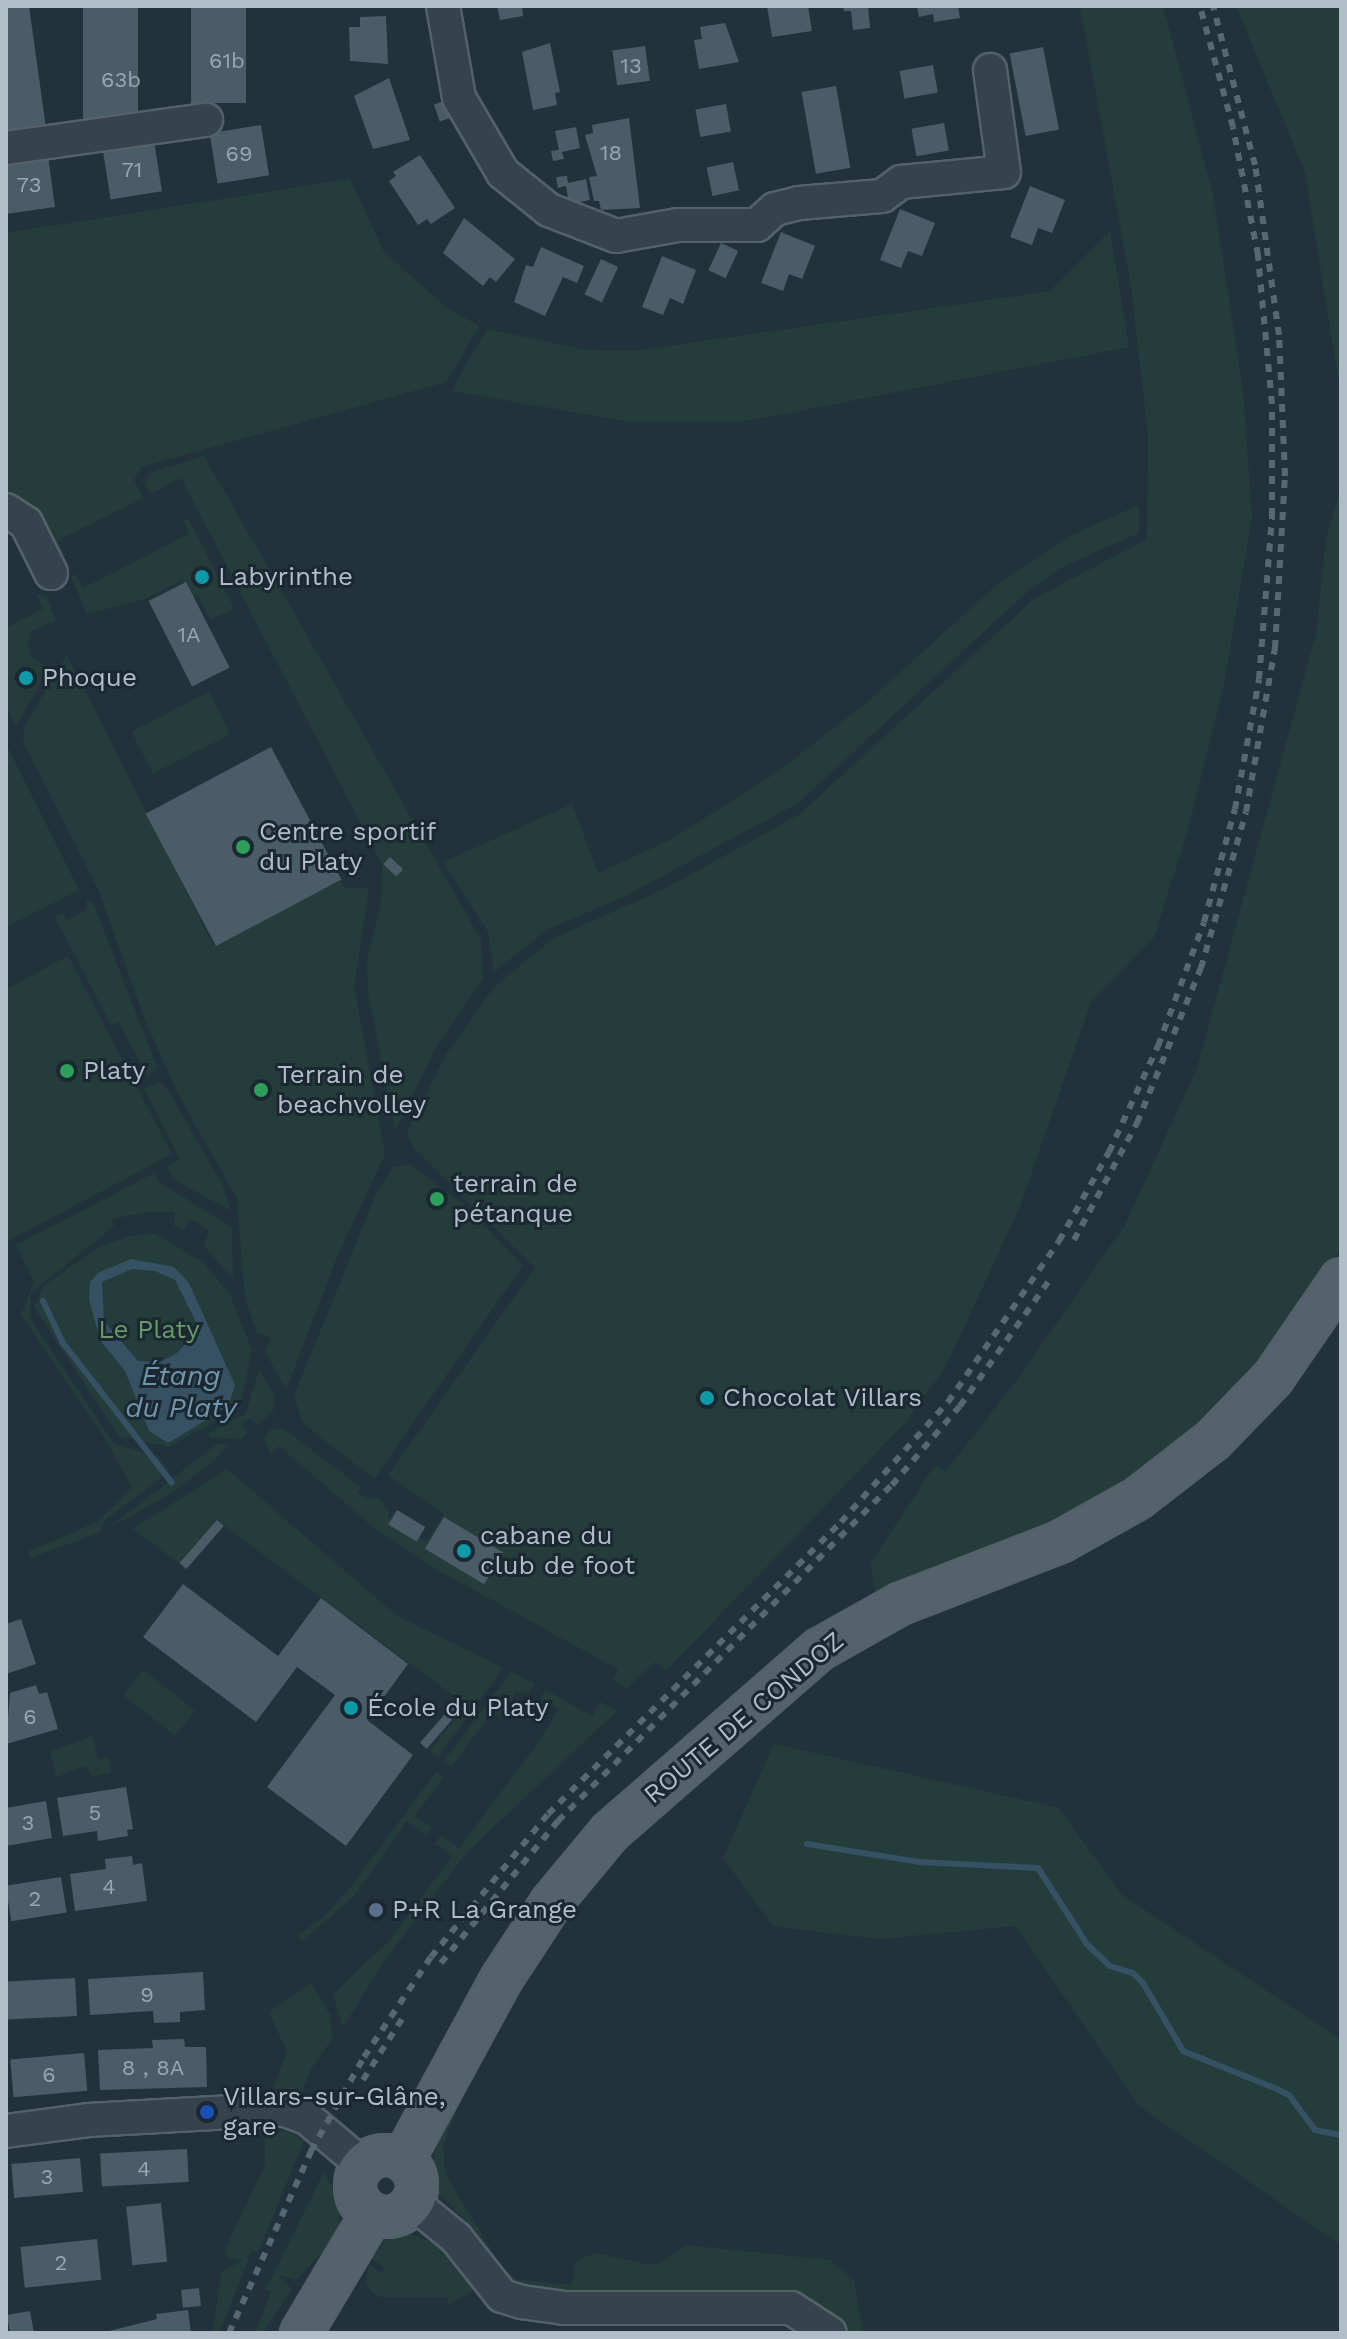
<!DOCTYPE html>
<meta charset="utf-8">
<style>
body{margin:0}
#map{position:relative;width:1347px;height:2339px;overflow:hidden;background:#22323c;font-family:"Work Sans",sans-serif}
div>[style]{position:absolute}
.green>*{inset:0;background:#243d3b;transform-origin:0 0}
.water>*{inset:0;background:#355163}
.stream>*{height:6px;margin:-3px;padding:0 3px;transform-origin:3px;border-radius:3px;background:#355163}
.building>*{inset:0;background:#4a5c67;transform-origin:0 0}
.roads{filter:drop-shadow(2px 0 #54616a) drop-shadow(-2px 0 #54616a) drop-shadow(0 2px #54616a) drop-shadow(0 -2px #54616a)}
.minor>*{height:32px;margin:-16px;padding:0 16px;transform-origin:16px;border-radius:16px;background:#36434c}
.major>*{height:40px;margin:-20px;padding:0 20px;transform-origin:20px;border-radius:20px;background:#54626c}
.major>.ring{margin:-20px;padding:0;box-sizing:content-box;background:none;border:40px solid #54626c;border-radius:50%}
.rail>*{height:6px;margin-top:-3px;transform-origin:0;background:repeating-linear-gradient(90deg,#576873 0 8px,transparent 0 16px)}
.dots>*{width:22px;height:22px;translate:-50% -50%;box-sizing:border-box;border:4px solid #1b2831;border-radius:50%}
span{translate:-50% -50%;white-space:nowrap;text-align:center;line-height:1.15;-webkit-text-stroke:6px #1b2831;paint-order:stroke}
.number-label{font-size:22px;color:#97a6b0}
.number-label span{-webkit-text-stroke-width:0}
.poi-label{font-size:26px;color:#b1bec8}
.left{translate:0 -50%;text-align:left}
.park-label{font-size:26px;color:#679969}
.street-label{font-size:26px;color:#b1bec8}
.water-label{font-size:28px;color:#7095ac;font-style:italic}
.frame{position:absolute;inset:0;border:8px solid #b1bec8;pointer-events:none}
</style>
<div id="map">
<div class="green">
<i style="clip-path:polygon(1080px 6px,1163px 6px,1213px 195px,1243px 391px,1252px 516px,1223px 690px,1188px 830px,1154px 937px,1091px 1002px,1019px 1209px,945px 1368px,906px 1422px,666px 1671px,655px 1662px,627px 1688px,613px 1680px,618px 1669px,439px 1571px,373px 1527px,279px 1446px,271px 1455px,264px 1438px,271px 1429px,284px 1429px,361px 1487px,357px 1492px,370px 1500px,378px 1497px,389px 1511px,388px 1519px,427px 1542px,444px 1514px,388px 1475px,535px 1268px,413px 1147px,407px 1132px,447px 1053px,495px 986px,554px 938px,666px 888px,800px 814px,1034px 599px,1147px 539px,1148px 435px,1131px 286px)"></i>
<i style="clip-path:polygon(1236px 6px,1341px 6px,1341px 396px,1305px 172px)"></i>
<i style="clip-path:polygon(350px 179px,384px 252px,446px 307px,479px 326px,446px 382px,141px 467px,134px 480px,143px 498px,58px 540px,65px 555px,59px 555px,6px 501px,6px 233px)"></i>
<i style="clip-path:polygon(1110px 231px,1129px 347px,746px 421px,627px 421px,451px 391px,487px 329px,585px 350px,635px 351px,1050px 291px)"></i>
<i style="clip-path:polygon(204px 456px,481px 940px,483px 979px,437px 1045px,395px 1131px,368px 991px,367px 958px,381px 903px,382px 864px,181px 478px,150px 494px,145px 484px,150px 473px)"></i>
<i style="clip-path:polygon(1341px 486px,1341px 1248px,1304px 1315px,1203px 1433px,1066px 1525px,877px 1600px,870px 1564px,935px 1465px,945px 1472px,1017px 1380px,1125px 1225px,1197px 1068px,1316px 634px,1326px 540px)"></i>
<i style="clip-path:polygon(1139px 505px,1139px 533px,1060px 568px,1028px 591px,798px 803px,624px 897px,548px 929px,494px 972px,488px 932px,443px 862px,572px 804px,598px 873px,670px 840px,773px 775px,865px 704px,999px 583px,1074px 534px)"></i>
<i style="clip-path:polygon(183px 519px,189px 520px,234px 608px,211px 620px,198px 595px,192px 598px,182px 580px,145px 599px,87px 614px,71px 576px,75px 574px,83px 588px,189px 534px)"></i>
<i style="clip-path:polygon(36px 594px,47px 597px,56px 621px,31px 631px,28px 644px,30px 656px,49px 668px,16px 726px,6px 706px,6px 628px,43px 609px)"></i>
<i style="clip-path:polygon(67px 655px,213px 945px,341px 880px,345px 888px,369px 888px,354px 987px,385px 1154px,337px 1257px,286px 1390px,265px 1351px,271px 1339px,257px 1332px,245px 1299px,237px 1198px,180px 1098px,145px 1020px,99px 891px,23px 741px,25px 725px)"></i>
<i style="left:209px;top:692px;width:47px;height:87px;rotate:63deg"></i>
<i style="clip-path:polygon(6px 744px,79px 890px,6px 927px)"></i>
<i style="clip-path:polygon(87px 900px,93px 903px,157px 1067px,148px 1078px,119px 1022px,111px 1025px,55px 917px,63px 913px,66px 920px,86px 910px)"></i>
<i style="clip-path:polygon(68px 956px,172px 1154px,6px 1242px,6px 989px)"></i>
<i style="clip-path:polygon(158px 1082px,164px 1084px,222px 1184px,231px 1211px,172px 1178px,167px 1166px,180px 1159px,144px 1089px)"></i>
<i style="clip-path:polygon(410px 1164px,460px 1202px,523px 1265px,374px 1479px,303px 1423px,294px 1396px,375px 1196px,393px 1167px)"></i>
<i style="clip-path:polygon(155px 1173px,158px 1181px,232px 1228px,233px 1279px,204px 1246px,209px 1230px,191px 1219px,183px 1230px,174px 1226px,175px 1212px,148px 1212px,112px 1219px,114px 1226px,31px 1293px,30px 1318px,114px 1444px,158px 1456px,169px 1472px,104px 1521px,101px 1532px,30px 1558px,29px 1551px,97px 1522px,132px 1488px,103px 1435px,21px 1315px,34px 1281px,16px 1245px)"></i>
<i style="clip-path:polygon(155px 1234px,203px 1262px,230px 1295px,252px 1350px,240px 1408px,168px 1447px,119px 1436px,34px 1307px,43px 1287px,98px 1247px,130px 1236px)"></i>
<i style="clip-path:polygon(259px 1369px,275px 1396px,273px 1411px,257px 1426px,250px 1418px,241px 1424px,247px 1434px,240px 1439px,210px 1437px,208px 1434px,246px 1413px)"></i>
<i style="clip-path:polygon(217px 1444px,228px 1444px,212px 1463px,167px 1496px,107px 1529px)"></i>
<i style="clip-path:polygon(227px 1469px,396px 1615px,503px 1668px,438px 1757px,430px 1751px,465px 1705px,458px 1699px,218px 1521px,183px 1566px,133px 1529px)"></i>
<i style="left:143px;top:1670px;width:66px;height:32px;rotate:38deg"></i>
<i style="clip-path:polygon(511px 1672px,535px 1684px,529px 1693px,516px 1692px,506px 1708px,512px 1712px,507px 1720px,493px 1711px,451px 1767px,444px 1761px)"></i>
<i style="clip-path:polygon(546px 1690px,592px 1716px,600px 1702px,617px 1711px,468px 1851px,384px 1961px,343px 2027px,333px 1994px,389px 1941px,452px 1856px,435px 1843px,441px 1835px,459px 1848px,538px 1743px,559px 1709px,540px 1698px)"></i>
<i style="clip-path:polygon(93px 1736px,98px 1759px,108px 1757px,111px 1772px,92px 1777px,86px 1766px,56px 1777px,50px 1751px)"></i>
<i style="clip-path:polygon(774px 1744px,1059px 1808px,1122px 1895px,1341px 2040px,1341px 2245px,1139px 2106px,1016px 1926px,879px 1939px,773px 1926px,723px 1858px)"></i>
<i style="clip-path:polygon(436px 1772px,444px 1777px,415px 1815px,431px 1828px,426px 1835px,407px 1821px,355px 1895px,302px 1942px,297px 1935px,321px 1919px,349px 1889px)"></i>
<i style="clip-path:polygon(311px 1983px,330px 2015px,332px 2039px,309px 2072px,301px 2095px,280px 2092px,273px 2087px,287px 2052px,269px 2012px)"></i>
<i style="clip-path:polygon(492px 2022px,443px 2145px,445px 2173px,501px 2266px,516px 2279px,572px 2285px,575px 2261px,596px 2253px,649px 2265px,662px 2262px,685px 2245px,830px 2260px,854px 2280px,863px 2333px,851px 2333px,792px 2296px,717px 2292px,583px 2295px,514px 2286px,495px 2269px,470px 2226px,438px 2192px,432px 2173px,437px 2134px)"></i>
<i style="clip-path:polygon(265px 2131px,287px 2131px,304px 2141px,258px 2252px,252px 2250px,219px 2333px,213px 2333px,221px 2273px,243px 2260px,227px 2258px,225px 2249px,265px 2165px)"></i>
<i style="clip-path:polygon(324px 2172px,339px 2198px,340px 2232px,297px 2280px,278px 2275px,292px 2289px,263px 2333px,255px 2333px,271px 2292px,266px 2289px)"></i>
<i style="clip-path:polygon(402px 2231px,434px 2243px,438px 2239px,473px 2282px,471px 2292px,448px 2305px,447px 2297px,380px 2297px,372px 2292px,366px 2284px,369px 2264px,381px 2274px,385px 2267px,371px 2259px,391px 2234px)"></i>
</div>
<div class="water">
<i style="clip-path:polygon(evenodd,131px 1259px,174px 1267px,189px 1283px,235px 1385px,228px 1407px,168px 1443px,149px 1431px,125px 1371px,100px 1340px,89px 1299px,90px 1282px,98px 1273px,131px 1259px,132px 1269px,155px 1271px,175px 1280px,199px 1328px,177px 1353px,160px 1362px,138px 1361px,104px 1321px,102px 1282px,132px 1269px)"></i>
</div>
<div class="stream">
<i style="left:43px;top:1301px;width:47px;rotate:64.5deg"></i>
<i style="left:63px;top:1343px;width:177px;rotate:52.1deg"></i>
<i style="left:807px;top:1844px;width:113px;rotate:9.1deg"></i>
<i style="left:919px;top:1862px;width:119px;rotate:2.9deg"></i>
<i style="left:1038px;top:1868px;width:90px;rotate:57.2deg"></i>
<i style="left:1087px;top:1944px;width:32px;rotate:44deg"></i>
<i style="left:1110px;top:1966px;width:24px;rotate:17deg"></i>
<i style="left:1133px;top:1973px;width:14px;rotate:45deg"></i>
<i style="left:1143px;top:1983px;width:79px;rotate:59.5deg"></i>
<i style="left:1183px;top:2051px;width:101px;rotate:22deg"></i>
<i style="left:1277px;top:2089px;width:13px;rotate:27deg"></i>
<i style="left:1289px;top:2095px;width:44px;rotate:53.4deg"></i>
<i style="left:1315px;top:2130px;width:26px;rotate:11deg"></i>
</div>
<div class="building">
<i style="clip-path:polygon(6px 6px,29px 6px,46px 128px,6px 134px)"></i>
<i style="left:83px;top:6px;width:55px;height:115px"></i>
<i style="left:191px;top:6px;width:55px;height:97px"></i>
<i style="clip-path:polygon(497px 6px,522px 6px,523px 16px,500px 20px)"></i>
<i style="clip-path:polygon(767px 6px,808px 6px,812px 31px,772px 37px)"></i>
<i style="clip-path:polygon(843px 6px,868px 6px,870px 28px,853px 30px,851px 11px,844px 11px)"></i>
<i style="clip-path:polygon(917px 6px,958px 6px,960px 18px,934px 22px,933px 14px,919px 17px)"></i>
<i style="clip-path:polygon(386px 16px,388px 64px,350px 61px,349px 27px,360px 27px,360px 17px)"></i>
<i style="clip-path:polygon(725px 23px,739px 62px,699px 69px,694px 40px,702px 39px,700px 27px)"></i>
<i style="clip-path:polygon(550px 43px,560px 92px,555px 93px,557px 105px,533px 110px,522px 52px)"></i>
<i style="left:645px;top:46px;width:35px;height:33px;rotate:82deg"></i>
<i style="left:1043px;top:47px;width:84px;height:34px;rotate:79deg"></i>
<i style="left:933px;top:65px;width:28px;height:34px;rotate:80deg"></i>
<i style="clip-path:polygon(389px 78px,410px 140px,373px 149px,354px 96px)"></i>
<i style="left:836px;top:86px;width:83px;height:35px;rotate:80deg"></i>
<i style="left:450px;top:99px;width:18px;height:17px;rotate:71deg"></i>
<i style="left:726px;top:104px;width:28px;height:31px;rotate:80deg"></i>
<i style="clip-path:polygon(629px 118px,640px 208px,601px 210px,599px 201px,594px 201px,589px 177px,597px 176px,585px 135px,593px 133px,592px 125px)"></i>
<i style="left:944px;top:123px;width:28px;height:33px;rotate:80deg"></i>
<i style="left:261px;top:125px;width:51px;height:52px;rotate:81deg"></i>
<i style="clip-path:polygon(576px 127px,580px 148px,562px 152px,564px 159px,553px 161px,551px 151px,559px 150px,555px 131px)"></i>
<i style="left:154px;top:141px;width:51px;height:52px;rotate:81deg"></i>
<i style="clip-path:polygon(420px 155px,455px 208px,431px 224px,427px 219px,418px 225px,389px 181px,396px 176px,393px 172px)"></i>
<i style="clip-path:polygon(48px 156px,55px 207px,6px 214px,6px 162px)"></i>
<i style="left:733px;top:162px;width:29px;height:27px;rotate:78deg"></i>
<i style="clip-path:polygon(567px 176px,568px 183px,586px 179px,590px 200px,569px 204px,566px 186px,558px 188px,556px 177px)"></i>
<i style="clip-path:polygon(1030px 186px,1065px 200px,1052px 233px,1038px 228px,1032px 245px,1010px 237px)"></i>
<i style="clip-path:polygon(900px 209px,935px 223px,922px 256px,908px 251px,901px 268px,880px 260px)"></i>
<i style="clip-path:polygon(464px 218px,515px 259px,496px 282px,490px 277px,483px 286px,443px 253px)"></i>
<i style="clip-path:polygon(781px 232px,815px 246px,802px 279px,789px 274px,783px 291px,761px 283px)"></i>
<i style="left:721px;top:243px;width:19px;height:30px;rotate:25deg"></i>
<i style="clip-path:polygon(541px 247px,584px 266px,577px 283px,563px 277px,545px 316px,514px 302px,526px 265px,533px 267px)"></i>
<i style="clip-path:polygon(662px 256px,696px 270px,683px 304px,670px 298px,663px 315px,642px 307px)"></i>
<i style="left:601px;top:259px;width:19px;height:39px;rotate:25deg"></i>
<i style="left:186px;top:582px;width:96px;height:42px;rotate:63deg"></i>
<i style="left:271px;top:747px;width:150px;height:142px;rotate:62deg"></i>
<i style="left:390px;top:857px;width:18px;height:10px;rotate:43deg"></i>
<i style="left:397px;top:1510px;width:33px;height:17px;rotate:31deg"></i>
<i style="left:444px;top:1517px;width:69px;height:37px;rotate:31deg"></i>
<i style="left:217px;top:1520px;width:9px;height:57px;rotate:41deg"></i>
<i style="clip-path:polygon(183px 1584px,278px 1656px,321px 1598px,408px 1664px,367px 1720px,413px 1755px,346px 1846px,267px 1787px,335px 1695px,297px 1667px,256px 1722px,143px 1637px)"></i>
<i style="clip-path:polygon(21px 1619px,36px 1664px,6px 1674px,6px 1624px)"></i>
<i style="clip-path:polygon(36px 1685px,39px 1694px,47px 1692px,58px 1729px,6px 1744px,10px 1693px)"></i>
<i style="left:458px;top:1699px;width:9px;height:58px;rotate:41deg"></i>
<i style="clip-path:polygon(126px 1787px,133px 1829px,127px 1830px,128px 1836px,98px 1841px,97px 1831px,63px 1836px,57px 1798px)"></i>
<i style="clip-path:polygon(46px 1801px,52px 1838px,6px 1846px,6px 1808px)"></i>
<i style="clip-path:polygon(132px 1856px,133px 1865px,142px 1863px,147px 1901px,75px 1911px,70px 1874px,106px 1869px,105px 1859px)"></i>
<i style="left:61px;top:1877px;width:36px;height:56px;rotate:81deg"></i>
<i style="clip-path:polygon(203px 1972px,205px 2010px,180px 2012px,180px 2022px,154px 2023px,153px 2011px,90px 2015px,88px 1979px)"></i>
<i style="left:75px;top:1978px;width:38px;height:69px;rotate:87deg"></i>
<i style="clip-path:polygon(184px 2039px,185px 2047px,206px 2047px,207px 2087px,100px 2090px,98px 2050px,153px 2048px,152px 2040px)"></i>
<i style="left:84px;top:2053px;width:38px;height:74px;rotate:85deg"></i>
<i style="left:187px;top:2149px;width:33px;height:87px;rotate:87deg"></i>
<i style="left:80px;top:2158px;width:34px;height:69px;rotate:85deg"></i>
<i style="left:161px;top:2203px;width:59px;height:35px;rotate:84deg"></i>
<i style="left:97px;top:2239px;width:41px;height:77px;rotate:84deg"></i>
<i style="left:199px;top:2288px;width:18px;height:18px;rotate:84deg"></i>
<i style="clip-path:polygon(188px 2310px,191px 2333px,101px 2333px,157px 2319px,156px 2314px)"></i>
<i style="clip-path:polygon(30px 2311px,34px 2333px,10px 2333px,7px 2315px)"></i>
</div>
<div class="roads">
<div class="minor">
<i style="left:443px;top:6px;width:93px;rotate:80.1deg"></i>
<i style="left:459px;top:98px;width:87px;rotate:59.6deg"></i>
<i style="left:503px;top:173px;width:59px;rotate:38.8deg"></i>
<i style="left:549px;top:210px;width:72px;rotate:21.2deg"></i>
<i style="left:616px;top:236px;width:63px;rotate:-10.1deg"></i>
<i style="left:678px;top:225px;width:79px"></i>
<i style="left:757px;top:225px;width:24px;rotate:-42deg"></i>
<i style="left:775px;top:209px;width:25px;rotate:-14deg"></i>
<i style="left:799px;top:203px;width:83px;rotate:-4.8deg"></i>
<i style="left:882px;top:196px;width:24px;rotate:-36deg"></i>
<i style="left:901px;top:182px;width:103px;rotate:-5.5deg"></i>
<i style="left:1004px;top:172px;width:103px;rotate:-97.8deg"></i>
<i style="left:6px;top:148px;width:202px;rotate:-8deg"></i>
<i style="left:6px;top:510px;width:24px;rotate:33deg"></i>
<i style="left:26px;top:523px;width:56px;rotate:63.4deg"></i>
<i style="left:6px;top:2131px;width:83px;rotate:-7.6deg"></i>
<i style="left:88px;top:2120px;width:194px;rotate:-3.2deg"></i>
<i style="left:282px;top:2109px;width:27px;rotate:20deg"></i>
<i style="left:307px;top:2118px;width:73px;rotate:40deg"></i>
<i style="left:412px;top:2202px;width:57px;rotate:39.3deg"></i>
<i style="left:456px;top:2238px;width:74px;rotate:51.6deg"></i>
<i style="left:502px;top:2296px;width:21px;rotate:17deg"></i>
<i style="left:522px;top:2302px;width:42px;rotate:8.1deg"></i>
<i style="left:564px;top:2308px;width:227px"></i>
<i style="left:791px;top:2308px;width:46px;rotate:32.7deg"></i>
</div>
<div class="major">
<i class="ring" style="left:355px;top:2155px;width:22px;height:22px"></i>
<i style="left:403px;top:2160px;width:207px;rotate:-61.5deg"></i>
<i style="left:502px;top:1978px;width:90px;rotate:-56.8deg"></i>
<i style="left:551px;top:1903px;width:92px;rotate:-50.3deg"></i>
<i style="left:610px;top:1832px;width:279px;rotate:-41.1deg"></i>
<i style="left:820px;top:1649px;width:92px;rotate:-29.4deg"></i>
<i style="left:900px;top:1604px;width:172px;rotate:-21.2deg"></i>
<i style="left:1060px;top:1542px;width:88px;rotate:-29.2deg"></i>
<i style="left:1137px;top:1499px;width:96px;rotate:-37.8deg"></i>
<i style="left:1213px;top:1440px;width:86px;rotate:-45.9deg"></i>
<i style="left:1273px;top:1378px;width:120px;rotate:-55.5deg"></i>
<i style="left:301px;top:2333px;width:139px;rotate:-59.2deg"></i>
</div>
</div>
<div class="rail">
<i style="left:1074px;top:1240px;width:133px;rotate:-61.7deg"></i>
<i style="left:1137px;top:1123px;width:168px;rotate:-67.6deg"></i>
<i style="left:1201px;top:968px;width:162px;rotate:-73.9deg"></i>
<i style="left:1246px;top:812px;width:167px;rotate:-80deg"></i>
<i style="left:1275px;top:648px;width:172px;rotate:-86.7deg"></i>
<i style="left:1285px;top:476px;width:141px;rotate:-92.4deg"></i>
<i style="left:1279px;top:335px;width:172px;rotate:-98deg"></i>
<i style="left:1255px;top:165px;width:164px;rotate:-104.8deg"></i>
<i style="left:441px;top:1963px;width:184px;rotate:-50.5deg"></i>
<i style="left:558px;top:1821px;width:474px;rotate:-45.2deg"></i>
<i style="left:892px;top:1485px;width:104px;rotate:-49.3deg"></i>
<i style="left:960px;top:1406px;width:157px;rotate:-54.6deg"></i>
<i style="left:363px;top:2080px;width:76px;rotate:-57.4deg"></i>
<i style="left:229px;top:2333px;width:200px;rotate:-65.7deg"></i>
<i style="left:311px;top:2151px;width:108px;rotate:-60.6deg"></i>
<i style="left:364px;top:2057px;width:120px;rotate:-56.2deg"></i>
<i style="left:431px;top:1957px;width:185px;rotate:-50.7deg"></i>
<i style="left:548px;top:1814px;width:414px;rotate:-44.9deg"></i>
<i style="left:841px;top:1522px;width:161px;rotate:-48.3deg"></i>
<i style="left:948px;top:1402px;width:196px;rotate:-55.4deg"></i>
<i style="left:1059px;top:1241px;width:102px;rotate:-60.7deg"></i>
<i style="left:1109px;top:1152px;width:117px;rotate:-65.2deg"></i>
<i style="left:1158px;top:1046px;width:132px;rotate:-69.6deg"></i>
<i style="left:1204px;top:922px;width:117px;rotate:-74.7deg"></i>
<i style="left:1235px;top:809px;width:132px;rotate:-79.5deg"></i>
<i style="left:1259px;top:679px;width:164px;rotate:-85.4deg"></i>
<i style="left:1272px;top:516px;width:112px;rotate:-90deg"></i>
<i style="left:1272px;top:404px;width:150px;rotate:-95.4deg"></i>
<i style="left:1258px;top:255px;width:130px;rotate:-101.1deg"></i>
<i style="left:1233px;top:127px;width:125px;rotate:-105.3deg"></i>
</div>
<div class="dots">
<i style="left:202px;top:577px;background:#0f9aa8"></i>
<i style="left:26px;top:678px;background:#0f9aa8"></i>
<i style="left:243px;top:847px;background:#2e9e5b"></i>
<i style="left:67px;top:1071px;background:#2e9e5b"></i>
<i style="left:261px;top:1090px;background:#2e9e5b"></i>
<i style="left:437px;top:1199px;background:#2e9e5b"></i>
<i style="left:707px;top:1398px;background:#0f9aa8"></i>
<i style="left:464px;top:1551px;background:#0f9aa8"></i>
<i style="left:351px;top:1708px;background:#0f9aa8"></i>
<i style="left:376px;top:1910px;background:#5c6f8a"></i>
<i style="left:207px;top:2112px;background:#1a4fb4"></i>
</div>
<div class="number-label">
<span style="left:227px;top:61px">61b</span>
<span style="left:631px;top:66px">13</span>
<span style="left:121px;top:80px">63b</span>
<span style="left:611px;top:153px">18</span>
<span style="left:239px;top:154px">69</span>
<span style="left:132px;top:170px">71</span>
<span style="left:29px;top:185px">73</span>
<span style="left:189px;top:635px">1A</span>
<span style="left:30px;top:1717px">6</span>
<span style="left:95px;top:1813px">5</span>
<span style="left:28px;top:1823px">3</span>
<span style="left:109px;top:1887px">4</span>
<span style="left:35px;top:1899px">2</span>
<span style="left:147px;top:1995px">9</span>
<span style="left:153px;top:2068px">8 , 8A</span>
<span style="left:49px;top:2075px">6</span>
<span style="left:144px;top:2169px">4</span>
<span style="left:47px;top:2177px">3</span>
<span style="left:61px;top:2263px">2</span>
</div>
<div class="poi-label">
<span class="left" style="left:218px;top:577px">Labyrinthe</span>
<span class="left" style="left:42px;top:678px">Phoque</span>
<span class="left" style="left:259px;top:847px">Centre sportif<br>du Platy</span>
<span class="left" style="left:83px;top:1071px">Platy</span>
<span class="left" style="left:277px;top:1090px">Terrain de<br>beachvolley</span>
<span class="left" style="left:453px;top:1199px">terrain de<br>pétanque</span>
<span class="left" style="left:723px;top:1398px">Chocolat Villars</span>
<span class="left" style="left:480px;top:1551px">cabane du<br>club de foot</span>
<span class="left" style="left:367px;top:1708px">École du Platy</span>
<span class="left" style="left:392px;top:1910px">P+R La Grange</span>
<span class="left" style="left:223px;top:2112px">Villars-sur-Glâne,<br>gare</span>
</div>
<div class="park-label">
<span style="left:149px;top:1330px">Le Platy</span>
</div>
<div class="street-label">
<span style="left:744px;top:1718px;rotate:-40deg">ROUTE DE CONDOZ</span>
</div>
<div class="water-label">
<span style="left:181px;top:1392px">Étang<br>du Platy</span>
</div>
<div class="frame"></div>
</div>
